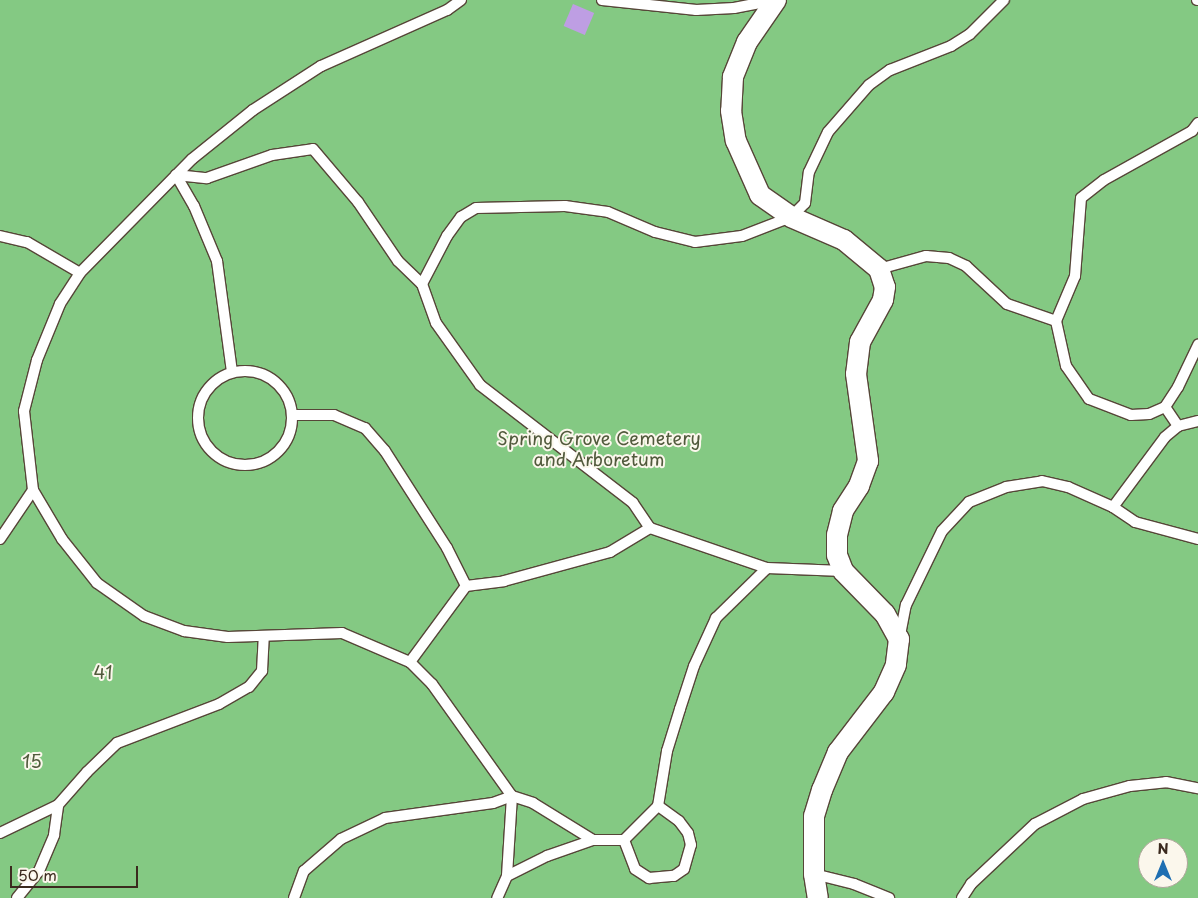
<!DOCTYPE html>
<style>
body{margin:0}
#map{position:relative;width:1198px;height:898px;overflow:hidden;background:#f1e5c8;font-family:"Playpen Sans",sans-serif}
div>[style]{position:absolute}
.green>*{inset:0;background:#84c983}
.building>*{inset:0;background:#be9ee3;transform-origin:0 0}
.roads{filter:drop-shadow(1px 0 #564638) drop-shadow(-1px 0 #564638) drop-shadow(0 1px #564638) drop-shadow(0 -1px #564638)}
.lane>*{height:10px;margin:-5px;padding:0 5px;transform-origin:5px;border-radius:5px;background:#fff}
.lane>.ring{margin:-5px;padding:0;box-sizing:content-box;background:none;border:10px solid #fff;border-radius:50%}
.street>*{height:20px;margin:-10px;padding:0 10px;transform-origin:10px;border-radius:10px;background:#fff}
span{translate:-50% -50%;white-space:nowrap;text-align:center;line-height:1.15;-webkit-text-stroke:4px #fbf7ec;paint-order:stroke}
.park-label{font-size:18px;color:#515a3c}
.north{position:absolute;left:1138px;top:838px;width:50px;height:50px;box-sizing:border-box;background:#fbf7ec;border:1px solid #aea59a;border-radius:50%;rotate:0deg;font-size:14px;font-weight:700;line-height:20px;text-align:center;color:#3b2a1e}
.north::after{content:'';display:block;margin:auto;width:18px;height:22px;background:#1f6fb2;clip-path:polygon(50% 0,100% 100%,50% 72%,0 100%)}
.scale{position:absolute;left:10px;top:866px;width:128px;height:22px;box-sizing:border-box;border:2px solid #3b2a1e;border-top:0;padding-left:6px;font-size:15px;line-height:18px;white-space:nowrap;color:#3b2a1e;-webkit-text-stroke:4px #fbf7ec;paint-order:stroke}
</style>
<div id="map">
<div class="green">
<i style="clip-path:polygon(evenodd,0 0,1198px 0,1198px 898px,0 898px,0 0,1148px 848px,1178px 848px,1178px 878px,1148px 878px,1148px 848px)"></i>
</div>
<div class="building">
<i style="left:573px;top:4px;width:23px;height:24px;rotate:23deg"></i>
</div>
<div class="roads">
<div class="lane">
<i style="left:461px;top:0;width:17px;rotate:144deg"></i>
<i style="left:447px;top:10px;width:138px;rotate:156deg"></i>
<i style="left:321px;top:66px;width:81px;rotate:147.1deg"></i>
<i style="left:253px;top:110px;width:78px;rotate:141.2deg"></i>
<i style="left:192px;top:159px;width:160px;rotate:134.5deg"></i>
<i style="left:80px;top:273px;width:37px;rotate:123deg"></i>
<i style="left:60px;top:304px;width:61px;rotate:112.3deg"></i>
<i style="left:37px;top:360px;width:53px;rotate:104.3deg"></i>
<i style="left:24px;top:411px;width:80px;rotate:83.5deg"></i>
<i style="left:33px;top:490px;width:57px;rotate:59.4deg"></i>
<i style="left:62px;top:539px;width:56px;rotate:51.5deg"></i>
<i style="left:97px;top:583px;width:57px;rotate:35.1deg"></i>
<i style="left:144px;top:616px;width:43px;rotate:20.6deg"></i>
<i style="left:184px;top:631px;width:44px;rotate:7.8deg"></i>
<i style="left:228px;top:637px;width:114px;rotate:-2deg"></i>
<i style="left:342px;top:633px;width:74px;rotate:23.1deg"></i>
<i style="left:410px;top:662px;width:31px;rotate:45deg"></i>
<i style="left:432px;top:684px;width:138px;rotate:54.5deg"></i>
<i style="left:512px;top:796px;width:80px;rotate:93.6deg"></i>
<i style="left:507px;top:876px;width:24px;rotate:114deg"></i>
<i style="left:602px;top:0;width:95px;rotate:6.1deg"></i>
<i style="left:696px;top:10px;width:38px;rotate:-3deg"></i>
<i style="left:734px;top:8px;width:42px;rotate:-11deg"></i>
<i style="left:1197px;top:0;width:1px"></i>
<i style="left:176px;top:175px;width:31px;rotate:6deg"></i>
<i style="left:207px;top:178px;width:69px;rotate:-19.5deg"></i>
<i style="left:272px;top:155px;width:41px;rotate:-8.3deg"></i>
<i style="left:313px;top:149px;width:70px;rotate:49.7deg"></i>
<i style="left:358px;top:202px;width:71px;rotate:55.9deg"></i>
<i style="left:398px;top:261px;width:33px;rotate:44deg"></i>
<i style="left:422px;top:284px;width:41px;rotate:70.3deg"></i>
<i style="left:436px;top:323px;width:76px;rotate:54.6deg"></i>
<i style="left:480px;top:385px;width:193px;rotate:37.6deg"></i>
<i style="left:633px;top:503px;width:30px;rotate:56deg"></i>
<i style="left:650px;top:528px;width:124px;rotate:18.9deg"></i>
<i style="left:767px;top:568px;width:76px;rotate:2.3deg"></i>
<i style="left:176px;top:175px;width:36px;rotate:60deg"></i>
<i style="left:194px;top:206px;width:60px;rotate:67.3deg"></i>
<i style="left:217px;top:261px;width:112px;rotate:82.3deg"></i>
<i style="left:0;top:236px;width:28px;rotate:13deg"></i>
<i style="left:27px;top:242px;width:61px;rotate:30.3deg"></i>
<i style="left:879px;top:269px;width:49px;rotate:-15.5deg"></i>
<i style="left:926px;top:256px;width:23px;rotate:5deg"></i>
<i style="left:949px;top:258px;width:19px;rotate:25deg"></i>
<i style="left:966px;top:266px;width:56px;rotate:42.8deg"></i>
<i style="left:1007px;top:304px;width:52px;rotate:19.1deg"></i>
<i style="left:422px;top:284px;width:54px;rotate:-62.5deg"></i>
<i style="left:447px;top:236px;width:24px;rotate:-54deg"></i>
<i style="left:461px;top:217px;width:17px;rotate:-31deg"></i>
<i style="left:476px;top:208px;width:89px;rotate:-1.3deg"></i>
<i style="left:565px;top:206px;width:43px;rotate:7.9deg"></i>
<i style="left:608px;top:212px;width:51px;rotate:23.1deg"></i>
<i style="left:655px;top:232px;width:41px;rotate:14deg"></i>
<i style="left:695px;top:242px;width:47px;rotate:-7.3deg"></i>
<i style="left:742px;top:236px;width:53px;rotate:-21.2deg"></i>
<i style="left:791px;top:217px;width:20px;rotate:-45deg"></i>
<i style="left:805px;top:203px;width:31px;rotate:-83deg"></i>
<i style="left:809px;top:172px;width:44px;rotate:-64.6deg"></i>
<i style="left:828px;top:132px;width:62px;rotate:-48.9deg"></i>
<i style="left:869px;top:85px;width:26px;rotate:-36deg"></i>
<i style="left:890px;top:70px;width:66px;rotate:-21.5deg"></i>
<i style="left:951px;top:46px;width:22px;rotate:-32deg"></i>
<i style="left:970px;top:34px;width:48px;rotate:-45deg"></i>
<i class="ring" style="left:198px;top:371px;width:84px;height:84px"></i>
<i style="left:1165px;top:407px;width:24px;rotate:-57deg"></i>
<i style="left:1178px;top:387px;width:47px;rotate:-64.5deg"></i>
<i style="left:292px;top:415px;width:42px"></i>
<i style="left:334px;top:415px;width:34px;rotate:23deg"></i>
<i style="left:365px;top:428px;width:30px;rotate:49deg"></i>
<i style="left:385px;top:451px;width:115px;rotate:57.4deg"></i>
<i style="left:447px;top:548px;width:42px;rotate:63.4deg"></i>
<i style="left:1178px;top:426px;width:23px;rotate:-124deg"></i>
<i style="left:1165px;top:407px;width:17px;rotate:156deg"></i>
<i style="left:1149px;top:414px;width:18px;rotate:177deg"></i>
<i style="left:1131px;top:415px;width:45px;rotate:-159.1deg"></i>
<i style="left:1089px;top:399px;width:40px;rotate:-124.9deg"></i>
<i style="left:1066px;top:366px;width:46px;rotate:-102.5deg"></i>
<i style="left:1056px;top:321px;width:49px;rotate:-67.1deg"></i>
<i style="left:1075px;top:276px;width:78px;rotate:-85.6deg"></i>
<i style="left:1081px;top:198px;width:29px;rotate:-38deg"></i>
<i style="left:1104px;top:180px;width:101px;rotate:-29.1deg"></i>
<i style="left:1192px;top:131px;width:10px;rotate:-53deg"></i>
<i style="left:1113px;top:507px;width:87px;rotate:-53.4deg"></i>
<i style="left:1165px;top:437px;width:17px;rotate:-40deg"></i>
<i style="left:1178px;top:426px;width:21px;rotate:-14deg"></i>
<i style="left:0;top:539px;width:59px;rotate:-56deg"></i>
<i style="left:900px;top:635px;width:31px;rotate:-79deg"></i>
<i style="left:906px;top:605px;width:82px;rotate:-64.1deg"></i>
<i style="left:942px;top:531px;width:40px;rotate:-47deg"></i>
<i style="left:969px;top:502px;width:40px;rotate:-22deg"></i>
<i style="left:1006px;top:487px;width:36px;rotate:-9deg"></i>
<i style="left:1042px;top:481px;width:27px;rotate:13deg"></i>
<i style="left:1068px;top:487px;width:49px;rotate:24deg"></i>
<i style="left:1113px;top:507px;width:27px;rotate:34deg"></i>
<i style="left:1135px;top:522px;width:65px;rotate:15.1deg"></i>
<i style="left:410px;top:662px;width:94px;rotate:-53.6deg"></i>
<i style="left:466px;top:586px;width:38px;rotate:-7deg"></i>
<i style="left:504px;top:581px;width:110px;rotate:-15.3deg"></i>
<i style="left:610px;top:552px;width:47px;rotate:-31deg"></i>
<i style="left:0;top:833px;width:64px;rotate:-25.8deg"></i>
<i style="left:624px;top:840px;width:31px;rotate:69deg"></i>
<i style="left:635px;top:869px;width:17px;rotate:33deg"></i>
<i style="left:649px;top:878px;width:25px;rotate:-5deg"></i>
<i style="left:674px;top:876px;width:12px;rotate:-35deg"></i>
<i style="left:684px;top:869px;width:25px;rotate:-74deg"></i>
<i style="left:691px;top:845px;width:12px;rotate:-104deg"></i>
<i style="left:688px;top:833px;width:15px;rotate:-127deg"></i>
<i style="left:679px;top:821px;width:26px;rotate:-144deg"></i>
<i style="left:814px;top:874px;width:41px;rotate:14deg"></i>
<i style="left:854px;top:884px;width:38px;rotate:22deg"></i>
<i style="left:507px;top:876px;width:45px;rotate:-26.6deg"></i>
<i style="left:547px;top:856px;width:49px;rotate:-19.2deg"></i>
<i style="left:17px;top:898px;width:35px;rotate:-51deg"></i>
<i style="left:39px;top:871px;width:39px;rotate:-67deg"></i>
<i style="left:54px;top:835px;width:30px;rotate:-82deg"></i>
<i style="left:58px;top:805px;width:44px;rotate:-48.7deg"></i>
<i style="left:87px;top:772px;width:42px;rotate:-44deg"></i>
<i style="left:117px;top:743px;width:109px;rotate:-20.9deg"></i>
<i style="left:219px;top:704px;width:34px;rotate:-30deg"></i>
<i style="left:249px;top:687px;width:21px;rotate:-51deg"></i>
<i style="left:262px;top:671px;width:33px;rotate:-87deg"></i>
<i style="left:294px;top:898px;width:29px;rotate:-70deg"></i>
<i style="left:304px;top:871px;width:49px;rotate:-40.9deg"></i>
<i style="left:341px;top:839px;width:49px;rotate:-25.5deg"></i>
<i style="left:385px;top:818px;width:109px;rotate:-7.9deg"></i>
<i style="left:493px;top:803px;width:20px;rotate:-20deg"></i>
<i style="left:512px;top:796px;width:22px;rotate:18deg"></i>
<i style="left:533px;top:803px;width:70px;rotate:31.7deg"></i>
<i style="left:593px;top:840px;width:31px"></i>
<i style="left:624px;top:840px;width:48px;rotate:-45deg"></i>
<i style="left:658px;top:806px;width:56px;rotate:-80.7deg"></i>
<i style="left:667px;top:751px;width:44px;rotate:-72.8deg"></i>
<i style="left:680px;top:709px;width:45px;rotate:-72deg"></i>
<i style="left:694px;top:666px;width:53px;rotate:-65.4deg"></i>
<i style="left:716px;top:618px;width:71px;rotate:-44.4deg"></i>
<i style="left:962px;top:898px;width:17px;rotate:-57deg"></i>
<i style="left:971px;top:884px;width:88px;rotate:-43.2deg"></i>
<i style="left:1035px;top:824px;width:54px;rotate:-27.5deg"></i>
<i style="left:1083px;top:799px;width:49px;rotate:-15.5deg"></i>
<i style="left:1130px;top:786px;width:36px;rotate:-6deg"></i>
<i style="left:1166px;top:782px;width:33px;rotate:11deg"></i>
</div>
<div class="street">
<i style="left:776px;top:0;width:51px;rotate:124.6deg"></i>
<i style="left:747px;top:42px;width:38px;rotate:112deg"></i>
<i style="left:733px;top:77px;width:34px;rotate:93deg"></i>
<i style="left:731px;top:111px;width:30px;rotate:81deg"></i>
<i style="left:736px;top:141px;width:59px;rotate:66deg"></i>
<i style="left:760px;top:195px;width:38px;rotate:35deg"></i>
<i style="left:791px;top:217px;width:58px;rotate:23.5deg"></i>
<i style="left:844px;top:240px;width:45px;rotate:39.6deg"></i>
<i style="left:879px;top:269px;width:19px;rotate:72deg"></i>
<i style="left:885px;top:287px;width:13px;rotate:99deg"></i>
<i style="left:883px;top:300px;width:48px;rotate:118.7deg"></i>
<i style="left:860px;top:342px;width:32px;rotate:97deg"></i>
<i style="left:856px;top:374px;width:88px;rotate:82.1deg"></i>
<i style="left:868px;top:461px;width:27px;rotate:110deg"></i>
<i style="left:859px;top:486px;width:30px;rotate:123deg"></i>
<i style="left:843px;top:511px;width:25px;rotate:104deg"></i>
<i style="left:837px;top:535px;width:20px;rotate:90deg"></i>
<i style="left:837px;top:555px;width:17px;rotate:69deg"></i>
<i style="left:843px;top:571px;width:60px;rotate:45.7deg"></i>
<i style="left:885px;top:614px;width:29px;rotate:61deg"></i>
<i style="left:899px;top:639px;width:26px;rotate:97deg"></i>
<i style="left:896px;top:665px;width:30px;rotate:114deg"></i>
<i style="left:884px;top:692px;width:76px;rotate:127.5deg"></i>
<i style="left:838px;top:752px;width:41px;rotate:112.8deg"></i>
<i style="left:822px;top:790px;width:27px;rotate:107deg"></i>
<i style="left:814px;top:816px;width:58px;rotate:90deg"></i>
<i style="left:814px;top:874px;width:24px;rotate:81deg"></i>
</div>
</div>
<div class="park-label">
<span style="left:599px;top:449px">Spring Grove Cemetery<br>and Arboretum</span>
<span style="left:103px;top:672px">41</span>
<span style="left:32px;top:761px">15</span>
</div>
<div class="north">N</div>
<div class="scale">50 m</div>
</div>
